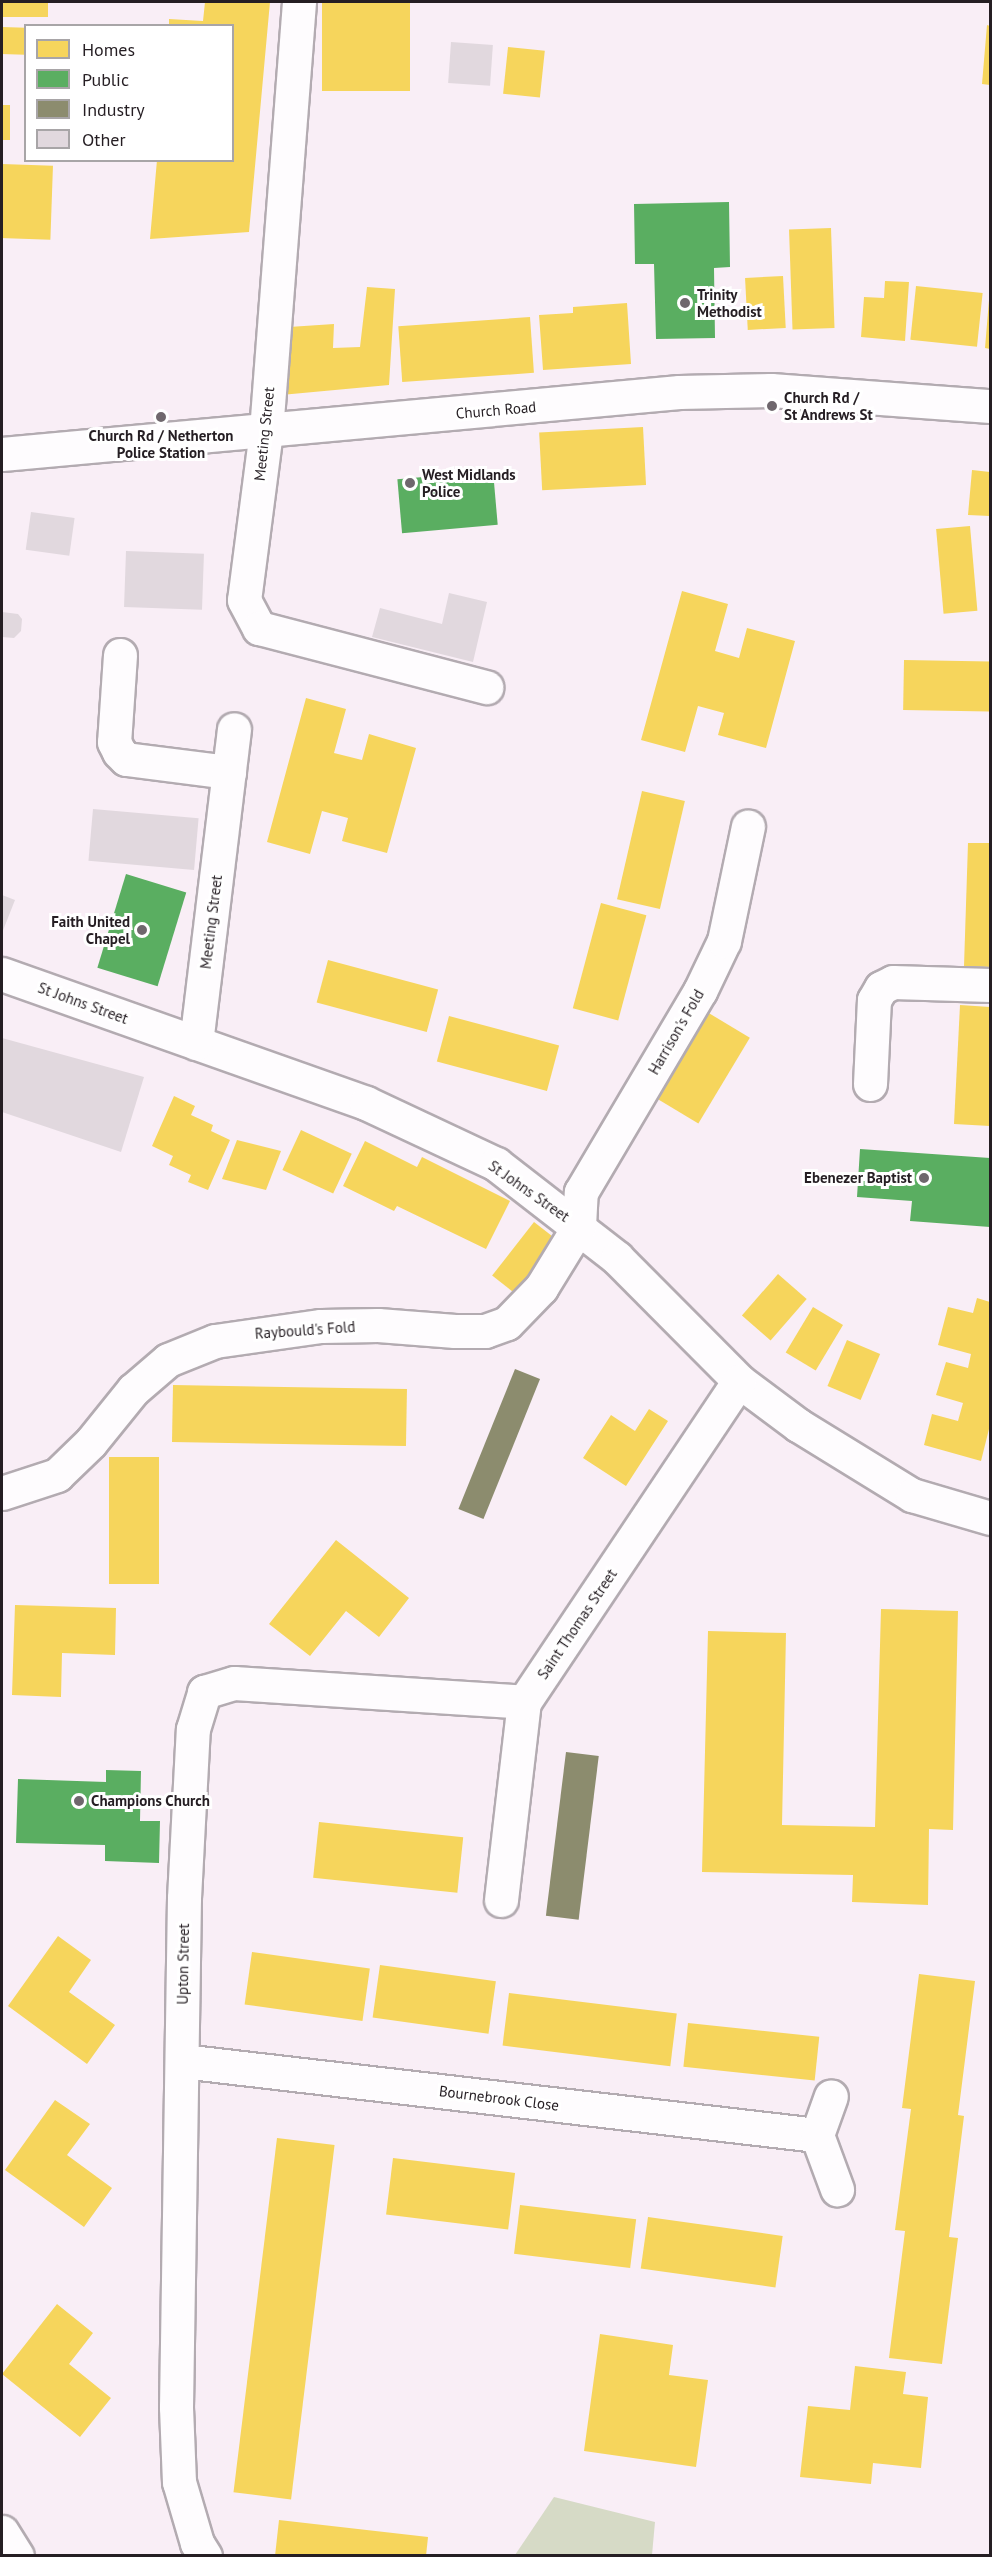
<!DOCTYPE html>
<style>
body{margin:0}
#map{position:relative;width:992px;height:2557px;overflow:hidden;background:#f9eef6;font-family:"PT Sans",sans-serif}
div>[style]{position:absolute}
.green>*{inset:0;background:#d6dac6}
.homes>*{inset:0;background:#f6d55c;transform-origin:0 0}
.public>*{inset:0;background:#5aae61;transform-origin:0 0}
.industry>*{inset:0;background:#8c8c6e;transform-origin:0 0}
.building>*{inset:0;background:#e1d8de;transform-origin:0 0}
.roads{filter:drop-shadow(2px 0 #b3abb1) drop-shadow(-2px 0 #b3abb1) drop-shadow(0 2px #b3abb1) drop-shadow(0 -2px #b3abb1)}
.minor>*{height:33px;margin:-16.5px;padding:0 16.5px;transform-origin:16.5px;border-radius:16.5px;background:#fefcfe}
.major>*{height:33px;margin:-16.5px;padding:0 16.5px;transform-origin:16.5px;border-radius:16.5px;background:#fefcfe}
.dots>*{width:16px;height:16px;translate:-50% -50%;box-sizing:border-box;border:3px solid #fff;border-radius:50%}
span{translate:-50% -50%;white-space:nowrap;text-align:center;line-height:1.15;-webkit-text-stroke:6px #fff;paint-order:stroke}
.poi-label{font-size:15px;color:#251e23;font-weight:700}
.left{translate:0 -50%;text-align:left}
.right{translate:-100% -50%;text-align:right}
.street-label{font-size:15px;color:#251e23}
.frame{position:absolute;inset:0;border:3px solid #251e23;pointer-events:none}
.legend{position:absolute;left:24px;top:24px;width:210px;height:138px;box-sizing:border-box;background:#fff;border:2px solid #a8a5a7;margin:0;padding:8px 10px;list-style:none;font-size:18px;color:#251e23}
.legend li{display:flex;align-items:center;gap:12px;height:30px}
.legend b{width:30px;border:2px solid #a8a5a7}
</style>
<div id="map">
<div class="green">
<i style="clip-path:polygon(554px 2497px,655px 2522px,652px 2555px,515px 2555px)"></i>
</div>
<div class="homes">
<i style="left:2px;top:2px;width:46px;height:15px"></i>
<i style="clip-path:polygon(205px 2px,270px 2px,249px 232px,150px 239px,157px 160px,232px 160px,232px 26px,169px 26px,169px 19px,203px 21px)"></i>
<i style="left:322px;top:2px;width:88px;height:89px"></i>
<i style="clip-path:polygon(987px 25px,990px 26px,990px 85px,982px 84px)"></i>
<i style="left:2px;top:27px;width:24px;height:27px;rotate:2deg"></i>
<i style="left:508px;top:47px;width:37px;height:47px;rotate:6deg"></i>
<i style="left:2px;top:105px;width:8px;height:35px"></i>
<i style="left:2px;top:164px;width:51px;height:74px;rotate:2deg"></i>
<i style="left:831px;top:228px;width:100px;height:42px;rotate:88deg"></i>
<i style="left:783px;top:276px;width:52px;height:38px;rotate:87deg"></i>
<i style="clip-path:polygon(885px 281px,909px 282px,905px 341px,861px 337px,864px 297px,884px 298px)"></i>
<i style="left:916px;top:286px;width:67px;height:54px;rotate:6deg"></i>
<i style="clip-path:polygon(367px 287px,395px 289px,389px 385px,281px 395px,289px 327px,334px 324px,333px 348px,360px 347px)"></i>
<i style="clip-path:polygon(989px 300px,990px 300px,990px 349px,985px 348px)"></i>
<i style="clip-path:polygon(627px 303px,631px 364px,543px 370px,539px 315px,573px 313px,573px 307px)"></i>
<i style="left:530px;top:317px;width:56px;height:132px;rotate:86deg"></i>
<i style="left:643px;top:427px;width:58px;height:104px;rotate:87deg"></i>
<i style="clip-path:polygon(972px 470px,990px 472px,990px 516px,968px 515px)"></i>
<i style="left:970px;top:526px;width:85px;height:34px;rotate:85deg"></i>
<i style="clip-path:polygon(682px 591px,728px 604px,715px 651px,739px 658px,747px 628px,795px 641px,766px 748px,718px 735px,724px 713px,698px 706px,685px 752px,641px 740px)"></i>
<i style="left:904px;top:660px;width:86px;height:50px;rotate:1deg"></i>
<i style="clip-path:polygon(306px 698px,346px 709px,334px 753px,362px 760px,369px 734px,416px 748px,387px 853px,342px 841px,348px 818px,322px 811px,310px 854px,267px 842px)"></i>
<i style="left:642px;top:791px;width:44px;height:111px;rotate:13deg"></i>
<i style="clip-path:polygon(968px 843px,990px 843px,990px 967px,964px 966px)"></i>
<i style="left:601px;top:903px;width:47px;height:109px;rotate:15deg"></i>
<i style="left:328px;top:960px;width:114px;height:44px;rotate:15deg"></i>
<i style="clip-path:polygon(960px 1005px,990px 1007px,990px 1126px,954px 1124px)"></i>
<i style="left:707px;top:1012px;width:50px;height:100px;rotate:31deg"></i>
<i style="left:449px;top:1016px;width:114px;height:47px;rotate:15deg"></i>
<i style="clip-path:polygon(174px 1096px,195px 1106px,191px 1115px,213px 1125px,211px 1131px,230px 1140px,208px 1190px,188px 1182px,191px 1175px,169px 1165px,173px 1156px,152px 1146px)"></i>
<i style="left:301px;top:1130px;width:56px;height:44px;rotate:25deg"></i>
<i style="clip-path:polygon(237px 1140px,281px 1151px,266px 1190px,222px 1179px)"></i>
<i style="clip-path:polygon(365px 1141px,417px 1167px,422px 1157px,510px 1201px,486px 1249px,397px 1206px,394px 1211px,343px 1186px)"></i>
<i style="left:534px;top:1222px;width:31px;height:68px;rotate:38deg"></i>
<i style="left:778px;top:1274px;width:38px;height:55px;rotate:41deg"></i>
<i style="clip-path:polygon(977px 1298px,990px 1302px,990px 1425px,981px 1461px,924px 1445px,932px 1414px,958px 1421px,963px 1403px,936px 1395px,946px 1362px,968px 1368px,971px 1354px,938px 1345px,948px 1307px,973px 1313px)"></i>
<i style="left:813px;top:1307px;width:35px;height:53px;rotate:31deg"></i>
<i style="left:847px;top:1340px;width:36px;height:50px;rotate:23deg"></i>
<i style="left:173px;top:1385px;width:234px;height:57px;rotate:1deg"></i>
<i style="clip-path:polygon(649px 1409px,668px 1421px,626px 1486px,583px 1458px,611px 1415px,635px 1431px)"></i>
<i style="left:109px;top:1457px;width:50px;height:127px"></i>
<i style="clip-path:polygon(336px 1540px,409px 1598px,379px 1637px,346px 1611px,310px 1656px,269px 1624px)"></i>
<i style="clip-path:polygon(15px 1605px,116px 1608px,115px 1655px,62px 1653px,61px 1697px,12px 1695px)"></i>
<i style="clip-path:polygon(881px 1609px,958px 1611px,953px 1830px,929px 1829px,928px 1905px,852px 1902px,853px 1875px,702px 1872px,708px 1631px,786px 1633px,782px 1825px,875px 1827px)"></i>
<i style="left:319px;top:1822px;width:145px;height:56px;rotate:6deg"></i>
<i style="clip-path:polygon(58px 1936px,91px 1960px,69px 1992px,115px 2025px,87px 2064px,8px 2006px)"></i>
<i style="left:252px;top:1952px;width:119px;height:53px;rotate:8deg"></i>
<i style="left:380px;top:1965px;width:117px;height:53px;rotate:8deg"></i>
<i style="clip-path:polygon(919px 1974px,975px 1981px,958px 2115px,964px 2116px,949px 2237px,958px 2238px,942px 2364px,889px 2358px,905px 2231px,895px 2230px,911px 2109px,902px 2108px)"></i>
<i style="left:509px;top:1993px;width:169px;height:53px;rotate:7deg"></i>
<i style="left:688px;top:2023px;width:132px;height:44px;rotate:6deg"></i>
<i style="clip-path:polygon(55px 2100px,90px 2124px,67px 2155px,112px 2188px,84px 2227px,5px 2170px)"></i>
<i style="left:277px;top:2138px;width:58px;height:357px;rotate:7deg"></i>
<i style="left:393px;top:2158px;width:123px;height:57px;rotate:7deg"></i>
<i style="left:520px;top:2205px;width:117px;height:49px;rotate:7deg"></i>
<i style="left:648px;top:2217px;width:136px;height:52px;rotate:8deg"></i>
<i style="clip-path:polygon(57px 2304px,93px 2333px,69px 2364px,111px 2398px,80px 2437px,2px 2374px)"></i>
<i style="clip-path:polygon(600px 2334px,673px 2345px,669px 2375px,708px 2380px,696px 2467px,584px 2451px)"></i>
<i style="clip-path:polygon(855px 2366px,906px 2372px,903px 2394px,928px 2397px,921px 2468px,873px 2463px,871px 2484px,800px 2477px,808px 2406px,850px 2410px)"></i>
<i style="clip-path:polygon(279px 2520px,428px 2537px,426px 2556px,275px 2556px)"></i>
</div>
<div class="public">
<i style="clip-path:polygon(729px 202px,730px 267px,714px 268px,715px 338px,656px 339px,654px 264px,635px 264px,634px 204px)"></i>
<i style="left:493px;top:471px;width:54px;height:96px;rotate:85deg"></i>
<i style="left:126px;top:874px;width:63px;height:98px;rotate:17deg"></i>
<i style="clip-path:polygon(860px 1149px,990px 1158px,990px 1227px,910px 1221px,912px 1201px,857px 1197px)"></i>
<i style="clip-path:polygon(106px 1770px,141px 1771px,140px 1821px,160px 1821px,159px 1863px,105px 1861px,105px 1845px,16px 1843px,18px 1779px,106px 1782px)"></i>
</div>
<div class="industry">
<i style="left:515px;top:1369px;width:27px;height:151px;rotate:22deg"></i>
<i style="left:566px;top:1752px;width:33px;height:165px;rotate:7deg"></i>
</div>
<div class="building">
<i style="left:451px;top:42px;width:42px;height:41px;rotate:4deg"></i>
<i style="left:31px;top:512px;width:44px;height:38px;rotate:8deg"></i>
<i style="left:126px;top:551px;width:78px;height:56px;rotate:2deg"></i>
<i style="clip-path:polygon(449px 593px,487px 602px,473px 662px,372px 637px,380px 608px,442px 624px)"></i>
<i style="clip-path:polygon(2px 612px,18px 614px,22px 619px,21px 631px,14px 638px,2px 637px)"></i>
<i style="left:93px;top:809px;width:106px;height:52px;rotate:5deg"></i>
<i style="clip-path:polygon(2px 895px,15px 900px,2px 933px)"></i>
<i style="clip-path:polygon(2px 1038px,144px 1077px,121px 1152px,2px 1112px)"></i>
</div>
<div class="roads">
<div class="minor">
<i style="left:299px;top:2px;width:430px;rotate:94.4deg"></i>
<i style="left:266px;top:431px;width:170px;rotate:97.4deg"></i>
<i style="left:244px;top:600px;width:32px;rotate:62deg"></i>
<i style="left:259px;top:628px;width:235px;rotate:14.6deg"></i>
<i style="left:2px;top:454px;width:680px;rotate:-5.23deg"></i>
<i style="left:679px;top:392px;width:92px;rotate:-1.2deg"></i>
<i style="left:771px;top:390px;width:220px;rotate:4.2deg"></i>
<i style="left:120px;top:655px;width:87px;rotate:93.9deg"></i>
<i style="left:114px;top:742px;width:11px;rotate:63deg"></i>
<i style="left:119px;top:752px;width:10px;rotate:45deg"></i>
<i style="left:126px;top:759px;width:104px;rotate:7.2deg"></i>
<i style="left:2px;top:974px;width:386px;rotate:19.5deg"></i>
<i style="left:366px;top:1103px;width:144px;rotate:25.1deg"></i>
<i style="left:496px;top:1164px;width:153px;rotate:37.8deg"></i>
<i style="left:617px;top:1258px;width:173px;rotate:45.2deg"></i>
<i style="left:739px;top:1381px;width:74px;rotate:36.7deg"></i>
<i style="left:798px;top:1425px;width:134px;rotate:31.6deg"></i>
<i style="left:912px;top:1495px;width:81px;rotate:16.4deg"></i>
<i style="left:196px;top:1043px;width:316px;rotate:-83.1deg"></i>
<i style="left:870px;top:1084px;width:84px;rotate:-87.3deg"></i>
<i style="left:874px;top:1000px;width:14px;rotate:-60deg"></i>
<i style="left:881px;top:988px;width:13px;rotate:-27deg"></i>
<i style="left:893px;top:982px;width:97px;rotate:1.8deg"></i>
<i style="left:2px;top:1493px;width:58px;rotate:-18.1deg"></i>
<i style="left:57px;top:1475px;width:47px;rotate:-44.1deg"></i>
<i style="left:91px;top:1442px;width:67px;rotate:-51.1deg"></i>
<i style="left:133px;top:1390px;width:46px;rotate:-40.6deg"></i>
<i style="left:168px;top:1360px;width:51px;rotate:-22deg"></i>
<i style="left:215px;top:1341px;width:107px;rotate:-8.1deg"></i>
<i style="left:321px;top:1326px;width:57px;rotate:-1deg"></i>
<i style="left:378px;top:1325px;width:77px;rotate:4.5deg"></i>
<i style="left:455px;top:1331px;width:30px"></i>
<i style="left:485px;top:1331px;width:23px;rotate:-20deg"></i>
<i style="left:507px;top:1323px;width:49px;rotate:-45.8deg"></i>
<i style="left:541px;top:1288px;width:73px;rotate:-58.5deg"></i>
<i style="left:579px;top:1226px;width:34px;rotate:-87deg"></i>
<i style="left:581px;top:1192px;width:234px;rotate:-59.4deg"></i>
<i style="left:700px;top:991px;width:55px;rotate:-64.4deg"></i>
<i style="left:724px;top:941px;width:117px;rotate:-78.2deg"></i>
<i style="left:501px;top:1900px;width:199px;rotate:-83.4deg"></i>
<i style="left:524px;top:1702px;width:386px;rotate:-56.2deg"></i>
<i style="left:182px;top:2061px;width:639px;rotate:6.65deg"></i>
<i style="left:817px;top:2135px;width:58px;rotate:69.7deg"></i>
<i style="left:817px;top:2135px;width:41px;rotate:-70.3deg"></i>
<i style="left:205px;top:2556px;width:15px;rotate:-122deg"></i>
<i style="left:197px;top:2543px;width:64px;rotate:-106.4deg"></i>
<i style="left:179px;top:2482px;width:75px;rotate:-92.3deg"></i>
<i style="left:176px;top:2407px;width:509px;rotate:-89.1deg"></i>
<i style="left:184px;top:1898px;width:169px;rotate:-87deg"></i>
<i style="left:193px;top:1729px;width:39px;rotate:-73deg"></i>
<i style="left:204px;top:1692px;width:31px;rotate:-17deg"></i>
<i style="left:234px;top:1683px;width:291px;rotate:3.7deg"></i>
</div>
<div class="major">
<i style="left:2px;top:2532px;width:28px;rotate:58deg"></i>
</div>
</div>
<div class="dots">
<i style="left:685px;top:303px;background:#6f676d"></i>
<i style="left:772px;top:406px;background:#6f676d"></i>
<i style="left:161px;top:417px;background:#6f676d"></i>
<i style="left:410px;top:483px;background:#6f676d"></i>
<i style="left:142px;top:930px;background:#6f676d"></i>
<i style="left:924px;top:1178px;background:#6f676d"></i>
<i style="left:79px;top:1801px;background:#6f676d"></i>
</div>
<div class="poi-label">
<span class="left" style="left:697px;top:303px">Trinity<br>Methodist</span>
<span class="left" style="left:784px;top:406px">Church Rd /<br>St Andrews St</span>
<span style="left:161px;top:444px">Church Rd / Netherton<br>Police Station</span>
<span class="left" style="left:422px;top:483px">West Midlands<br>Police</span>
<span class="right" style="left:130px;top:930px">Faith United<br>Chapel</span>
<span class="right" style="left:912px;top:1178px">Ebenezer Baptist</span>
<span class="left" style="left:91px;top:1801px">Champions Church</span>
</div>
<div class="street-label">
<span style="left:496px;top:410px;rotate:-5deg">Church Road</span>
<span style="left:264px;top:434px;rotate:-84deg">Meeting Street</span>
<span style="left:211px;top:922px;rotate:-83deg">Meeting Street</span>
<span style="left:83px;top:1003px;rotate:20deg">St Johns Street</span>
<span style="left:676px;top:1032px;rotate:-60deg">Harrison's Fold</span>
<span style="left:529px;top:1191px;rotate:35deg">St Johns Street</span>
<span style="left:305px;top:1330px;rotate:-4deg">Raybould's Fold</span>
<span style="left:577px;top:1624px;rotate:-56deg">Saint Thomas Street</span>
<span style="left:183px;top:1964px;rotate:-89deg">Upton Street</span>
<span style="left:499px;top:2098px;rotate:7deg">Bournebrook Close</span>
</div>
<div class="frame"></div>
<ul class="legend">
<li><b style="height:16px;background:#f6d55c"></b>Homes</li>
<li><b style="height:16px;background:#5aae61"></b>Public</li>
<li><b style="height:16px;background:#8c8c6e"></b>Industry</li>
<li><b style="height:16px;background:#e1d8de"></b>Other</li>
</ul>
</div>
